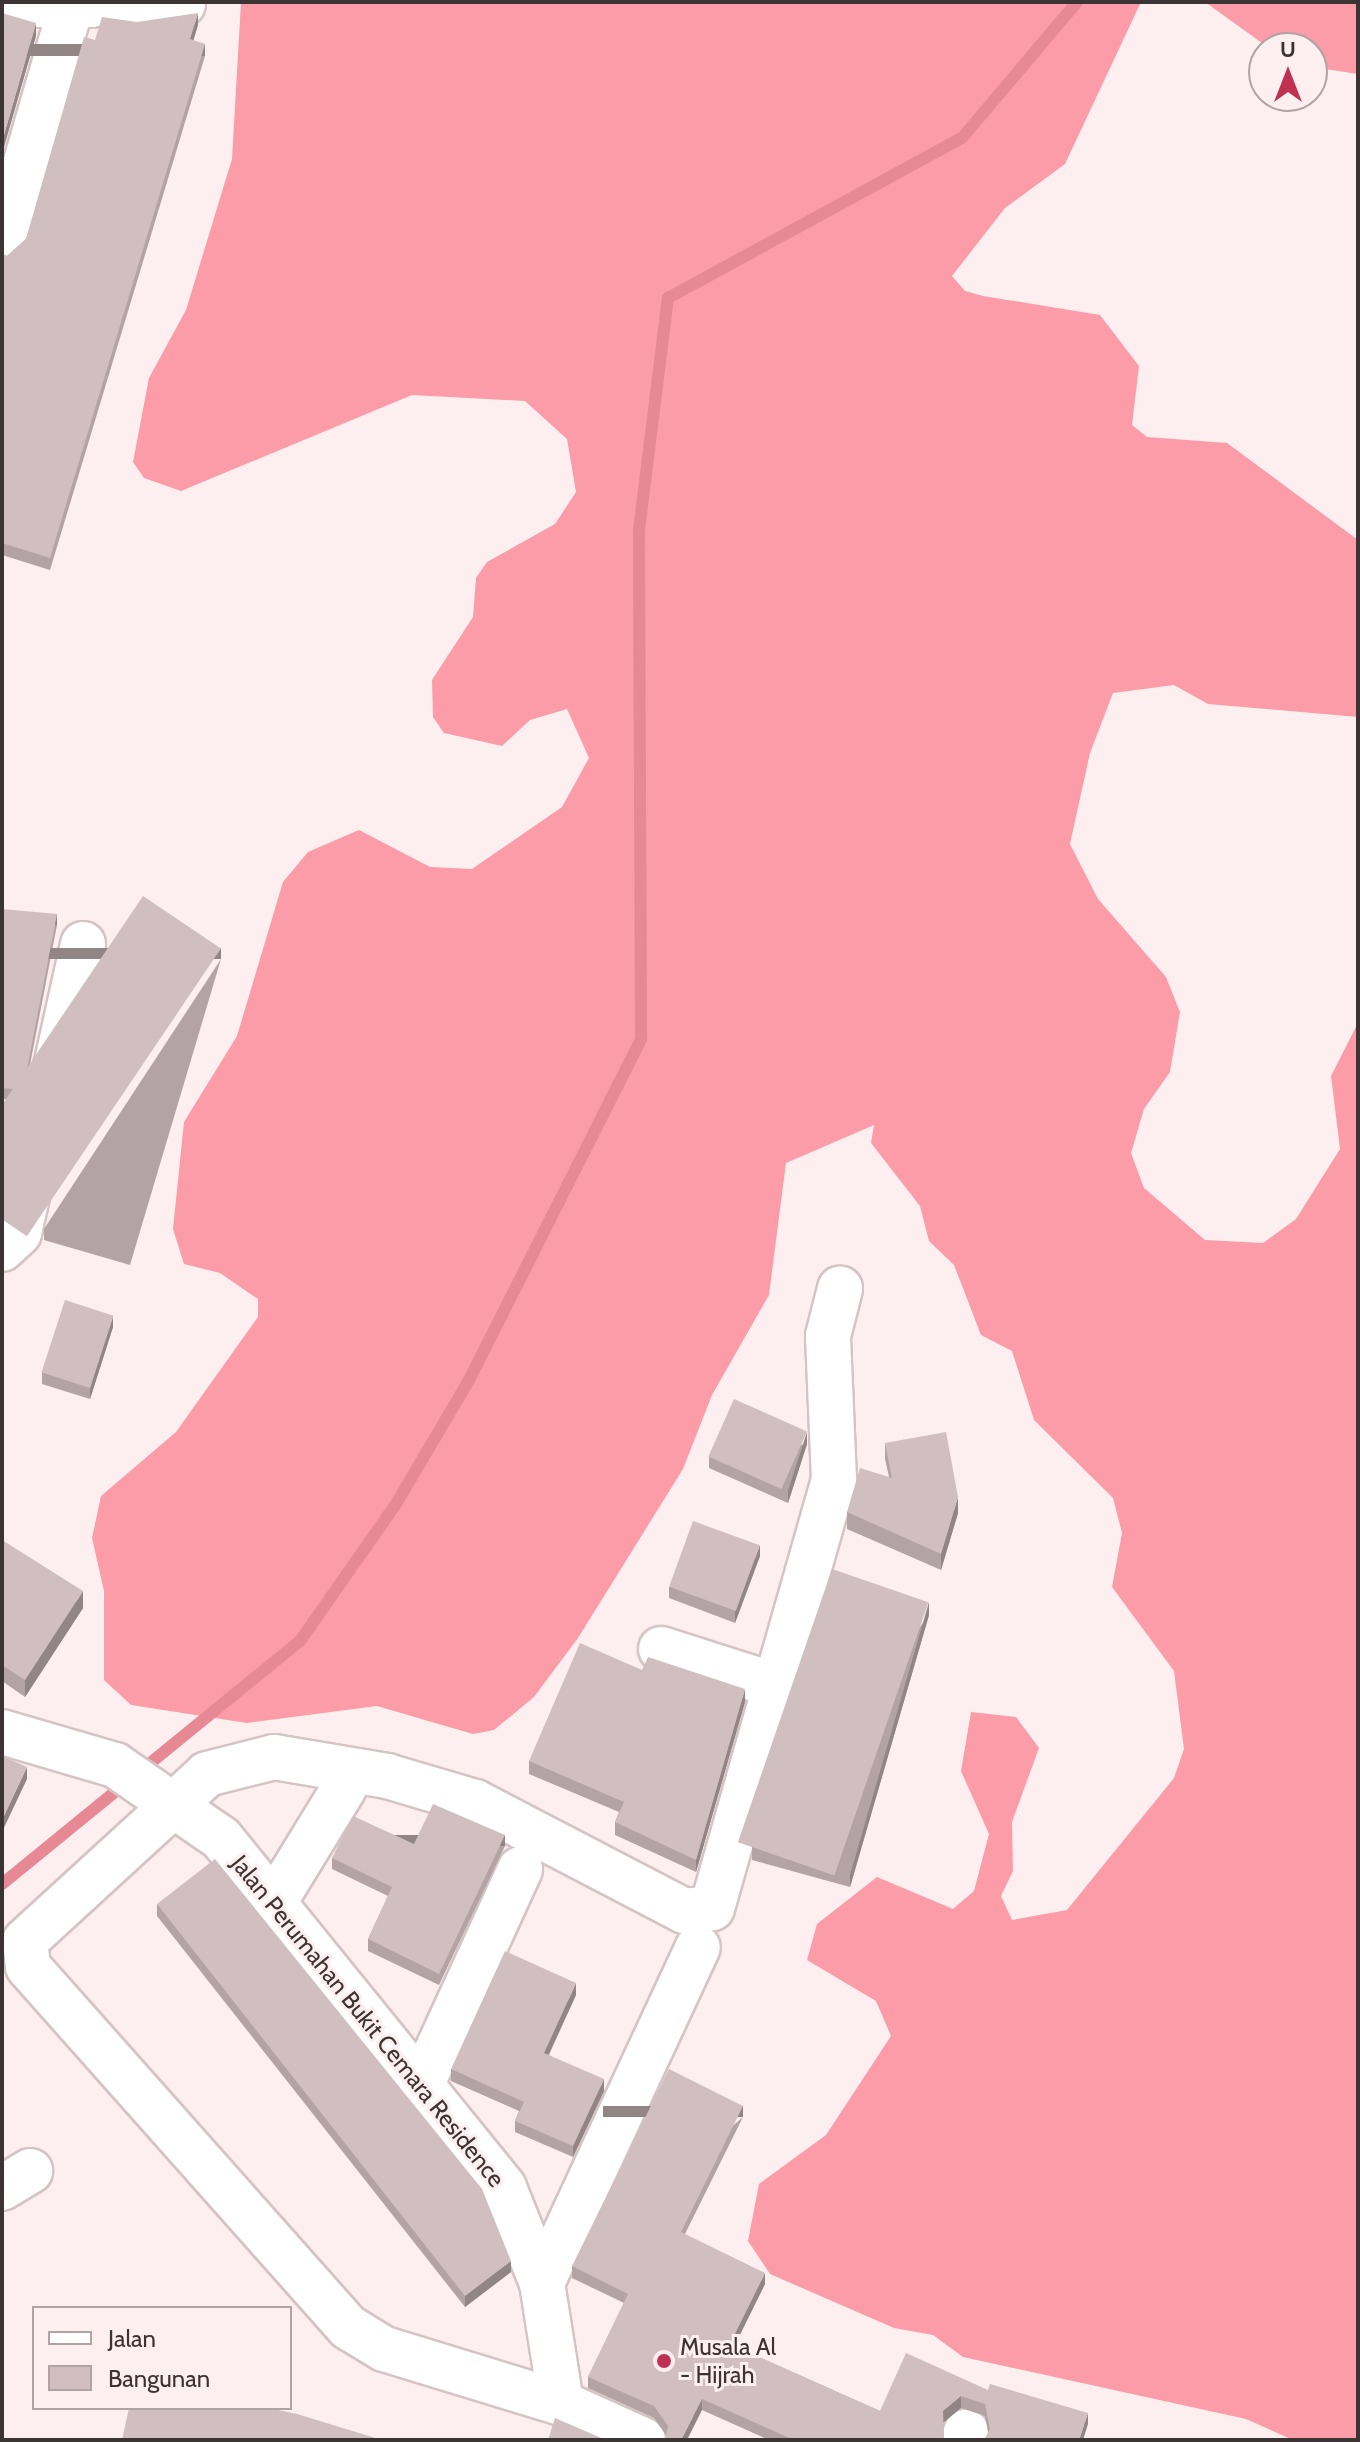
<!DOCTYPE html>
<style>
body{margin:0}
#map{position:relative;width:1360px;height:2442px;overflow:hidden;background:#fdeeef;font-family:Cabin,sans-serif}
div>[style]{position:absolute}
.forest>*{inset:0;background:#fb9ca8}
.stream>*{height:12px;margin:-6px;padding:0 6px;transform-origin:6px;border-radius:6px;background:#e68995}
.roads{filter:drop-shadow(2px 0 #d5c3c5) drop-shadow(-2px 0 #d5c3c5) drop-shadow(0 2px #d5c3c5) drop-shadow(0 -2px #d5c3c5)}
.minor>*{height:44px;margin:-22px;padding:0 22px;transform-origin:22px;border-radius:22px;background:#fff}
.wall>*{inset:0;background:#b3a3a5}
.shaded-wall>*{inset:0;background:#928586;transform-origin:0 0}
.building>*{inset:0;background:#d0bec0;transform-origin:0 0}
.dots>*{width:22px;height:22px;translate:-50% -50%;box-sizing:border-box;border:4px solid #fdeeef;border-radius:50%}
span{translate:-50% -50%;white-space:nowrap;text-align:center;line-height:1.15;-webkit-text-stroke:6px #fdeeef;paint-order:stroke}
.street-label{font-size:24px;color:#3b3334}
.poi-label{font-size:24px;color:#3b3334}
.left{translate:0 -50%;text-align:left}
.frame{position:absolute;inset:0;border:4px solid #3b3334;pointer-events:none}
.legend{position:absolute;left:32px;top:2306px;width:260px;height:104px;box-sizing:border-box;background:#fdeeef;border:2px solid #afa3a4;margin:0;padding:10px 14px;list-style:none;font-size:24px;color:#3b3334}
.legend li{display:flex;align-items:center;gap:16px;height:40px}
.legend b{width:40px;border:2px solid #afa3a4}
.north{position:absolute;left:1248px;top:32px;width:80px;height:80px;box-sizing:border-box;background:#fdeeef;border:2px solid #afa3a4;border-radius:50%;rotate:0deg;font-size:22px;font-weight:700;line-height:32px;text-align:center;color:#3b3334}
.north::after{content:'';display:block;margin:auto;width:28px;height:36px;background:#c03053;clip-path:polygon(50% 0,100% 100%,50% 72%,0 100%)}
</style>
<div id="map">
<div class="forest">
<i style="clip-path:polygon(241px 2px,1141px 2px,1065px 164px,1005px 208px,952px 276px,965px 291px,983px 296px,1100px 315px,1139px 366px,1132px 425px,1147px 437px,1227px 443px,1358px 540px,1358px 717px,1208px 704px,1174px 685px,1113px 693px,1090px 753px,1070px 844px,1098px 899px,1166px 977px,1180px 1012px,1170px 1072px,1144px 1109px,1131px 1153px,1144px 1188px,1205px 1240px,1263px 1243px,1296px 1219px,1340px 1149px,1331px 1076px,1358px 1023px,1358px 2440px,1293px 2440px,1246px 2419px,963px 2357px,933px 2335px,894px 2328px,770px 2274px,748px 2241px,759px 2184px,826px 2135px,891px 2036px,876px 2001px,807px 1960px,817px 1924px,877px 1877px,953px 1909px,974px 1891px,989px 1834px,961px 1771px,971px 1712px,1016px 1717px,1039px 1748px,1012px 1822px,1013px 1871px,1001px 1896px,1012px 1920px,1067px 1910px,1174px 1778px,1184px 1749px,1174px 1671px,1112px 1587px,1122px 1533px,1113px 1498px,1034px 1420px,1012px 1351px,981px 1335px,954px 1265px,929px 1241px,920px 1206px,871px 1143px,874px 1125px,786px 1163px,769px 1295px,712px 1395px,683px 1469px,578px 1638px,534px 1697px,494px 1730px,473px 1734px,377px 1706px,247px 1723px,131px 1705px,104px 1680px,104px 1591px,92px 1538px,101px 1496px,176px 1432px,258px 1317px,258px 1299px,220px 1273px,184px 1264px,173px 1229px,184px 1122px,237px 1036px,283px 882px,308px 852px,359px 830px,430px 867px,472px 869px,562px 807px,589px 758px,567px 709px,530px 720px,502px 746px,444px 733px,433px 717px,432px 680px,473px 617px,476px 578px,487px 562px,555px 524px,576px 492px,567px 439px,525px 401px,412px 395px,181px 491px,144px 478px,133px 462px,149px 378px,186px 310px,232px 159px)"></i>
<i style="clip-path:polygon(1205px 2px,1358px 2px,1358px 74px,1312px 67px,1312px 48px,1269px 48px)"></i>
</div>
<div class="stream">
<i style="left:2px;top:1884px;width:385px;rotate:-39.2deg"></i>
<i style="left:300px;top:1641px;width:167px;rotate:-55deg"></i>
<i style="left:396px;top:1504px;width:144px;rotate:-59.5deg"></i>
<i style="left:469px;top:1380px;width:382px;rotate:-63.2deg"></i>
<i style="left:641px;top:1039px;width:509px;rotate:-90.23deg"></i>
<i style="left:639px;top:530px;width:234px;rotate:-82.9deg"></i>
<i style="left:668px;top:298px;width:335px;rotate:-28.6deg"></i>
<i style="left:962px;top:138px;width:178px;rotate:-49.8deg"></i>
</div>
<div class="roads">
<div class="minor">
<i style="left:2px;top:5px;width:181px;rotate:-0.3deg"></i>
<i style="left:2px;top:244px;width:248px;rotate:-73.8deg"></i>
<i style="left:2px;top:1249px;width:23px;rotate:-43deg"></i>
<i style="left:19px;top:1233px;width:296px;rotate:-77.5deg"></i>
<i style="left:661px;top:1649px;width:122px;rotate:17.7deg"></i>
<i style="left:2px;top:1732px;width:118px;rotate:16.3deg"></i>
<i style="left:115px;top:1765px;width:129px;rotate:34.6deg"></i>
<i style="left:221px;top:1838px;width:450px;rotate:51deg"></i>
<i style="left:504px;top:2188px;width:102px;rotate:68.2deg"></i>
<i style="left:542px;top:2283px;width:121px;rotate:81deg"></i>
<i style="left:561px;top:2403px;width:90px;rotate:24.3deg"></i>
<i style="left:273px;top:1904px;width:136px;rotate:-58.5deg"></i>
<i style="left:419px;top:2090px;width:243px;rotate:-65.4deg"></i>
<i style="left:2px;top:2188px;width:33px;rotate:-31deg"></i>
<i style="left:542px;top:2283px;width:370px;rotate:-65.1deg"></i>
<i style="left:561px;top:2403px;width:185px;rotate:-163deg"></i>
<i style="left:384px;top:2349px;width:42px;rotate:-148.6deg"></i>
<i style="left:348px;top:2327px;width:482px;rotate:-131.6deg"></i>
<i style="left:28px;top:1966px;width:25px;rotate:-97deg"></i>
<i style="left:25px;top:1941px;width:247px;rotate:-42.5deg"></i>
<i style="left:207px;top:1774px;width:69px;rotate:-14.2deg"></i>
<i style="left:274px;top:1757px;width:115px;rotate:9.5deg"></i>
<i style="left:387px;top:1776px;width:92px;rotate:16.5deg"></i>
<i style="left:475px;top:1802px;width:236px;rotate:27.5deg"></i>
<i style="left:684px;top:1911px;width:28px;rotate:-6deg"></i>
<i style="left:712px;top:1908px;width:445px;rotate:-74.1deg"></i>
<i style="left:834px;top:1480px;width:144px;rotate:-92.4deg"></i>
<i style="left:828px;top:1336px;width:49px;rotate:-75.7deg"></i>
<i style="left:963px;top:2440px;width:9px;rotate:-69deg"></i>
</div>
</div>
<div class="wall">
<i style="clip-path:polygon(137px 22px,198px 25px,193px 40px,205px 56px,50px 570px,2px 555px,2px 254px,7px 256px,26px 239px,95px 40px)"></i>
<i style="clip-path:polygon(2px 909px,57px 925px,23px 1101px,2px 1099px)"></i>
<i style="clip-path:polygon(221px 959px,130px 1265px,44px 1240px,44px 1229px)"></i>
<i style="clip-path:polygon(113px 1327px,90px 1399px,42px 1384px,42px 1372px)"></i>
<i style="clip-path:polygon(885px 1443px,958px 1513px,941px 1570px,847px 1529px,847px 1512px,889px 1477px,885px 1459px)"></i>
<i style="clip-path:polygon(807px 1444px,788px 1503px,709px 1468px,709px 1457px)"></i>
<i style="clip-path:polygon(2px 1540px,83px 1608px,25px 1697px,2px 1681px)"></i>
<i style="clip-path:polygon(760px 1556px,735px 1623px,669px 1598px,669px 1587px)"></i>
<i style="clip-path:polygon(929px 1615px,850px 1887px,752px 1860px,752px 1847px)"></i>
<i style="clip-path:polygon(642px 1670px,745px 1702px,696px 1872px,615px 1835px,615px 1822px,619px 1812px,529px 1774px,529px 1761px)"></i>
<i style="clip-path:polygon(414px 1844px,505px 1846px,439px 1985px,368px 1951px,368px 1939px,388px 1896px,332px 1869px,332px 1858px)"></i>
<i style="clip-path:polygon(157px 1904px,511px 2272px,465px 2307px,157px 1916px)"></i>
<i style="clip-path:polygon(576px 1995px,549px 2055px,604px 2091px,573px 2157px,515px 2132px,515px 2121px,519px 2111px,451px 2081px,451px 2069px)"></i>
<i style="clip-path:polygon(743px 2117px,685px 2234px,765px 2284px,734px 2346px,880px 2411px,988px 2390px,1088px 2424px,988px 2432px,985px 2416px,961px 2408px,943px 2422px,944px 2440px,769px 2440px,702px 2410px,666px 2435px,654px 2418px,588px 2388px,588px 2377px,624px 2303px,572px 2278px,572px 2266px)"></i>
</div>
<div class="shaded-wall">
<i style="clip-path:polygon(198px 13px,198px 25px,190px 52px,190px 39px)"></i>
<i style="clip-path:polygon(36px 23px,36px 36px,2px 154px,2px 142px)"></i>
<i style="left:205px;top:44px;width:12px;height:537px;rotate:90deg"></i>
<i style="left:57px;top:914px;width:11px;height:179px;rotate:90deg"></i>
<i style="left:221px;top:948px;width:11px;height:319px;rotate:90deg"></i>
<i style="clip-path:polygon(113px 1316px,113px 1327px,90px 1399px,90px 1388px)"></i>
<i style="clip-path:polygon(807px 1432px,807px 1444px,788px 1503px,788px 1491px)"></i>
<i style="clip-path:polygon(958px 1497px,958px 1513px,941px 1570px,941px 1554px)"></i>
<i style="clip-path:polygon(760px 1545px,760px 1556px,735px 1623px,735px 1612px)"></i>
<i style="clip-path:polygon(83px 1591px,83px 1608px,25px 1697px,25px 1680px)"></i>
<i style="clip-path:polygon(929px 1602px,929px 1615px,850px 1887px,850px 1875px)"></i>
<i style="clip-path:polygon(745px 1689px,745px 1702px,696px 1872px,696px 1860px)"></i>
<i style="clip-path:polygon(27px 1767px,27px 1779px,2px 1832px,2px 1820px)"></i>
<i style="left:505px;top:1835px;width:11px;height:154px;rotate:90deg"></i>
<i style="clip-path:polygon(576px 1983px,576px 1995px,544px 2064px,544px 2053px)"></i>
<i style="clip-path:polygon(604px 2079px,604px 2091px,573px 2157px,573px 2146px)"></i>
<i style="left:743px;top:2106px;width:11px;height:140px;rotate:90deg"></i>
<i style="clip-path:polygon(511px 2261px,511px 2272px,465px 2307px,465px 2296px)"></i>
<i style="clip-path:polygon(765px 2273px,765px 2284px,730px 2355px,730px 2344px)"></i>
<i style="clip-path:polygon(961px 2396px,961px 2408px,943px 2423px,943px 2411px)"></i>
<i style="clip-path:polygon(702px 2399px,702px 2410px,687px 2440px,681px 2440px)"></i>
<i style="clip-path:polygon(1088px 2413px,1088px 2424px,1083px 2440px,1079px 2440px)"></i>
</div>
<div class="building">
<i style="clip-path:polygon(2px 13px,36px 23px,2px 142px)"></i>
<i style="clip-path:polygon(198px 13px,190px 39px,205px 44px,50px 558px,2px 543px,2px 254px,7px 256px,26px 239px,84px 37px,95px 40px,102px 17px,137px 22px)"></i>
<i style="left:143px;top:896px;width:94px;height:347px;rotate:34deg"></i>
<i style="clip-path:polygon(2px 909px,57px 914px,23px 1090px,2px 1088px)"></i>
<i style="left:65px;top:1300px;width:51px;height:76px;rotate:18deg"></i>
<i style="left:734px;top:1399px;width:80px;height:63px;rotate:24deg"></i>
<i style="clip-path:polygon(946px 1432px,958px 1497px,941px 1554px,847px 1512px,860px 1468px,892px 1478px,885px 1443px)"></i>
<i style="left:693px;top:1521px;width:71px;height:70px;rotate:20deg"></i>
<i style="clip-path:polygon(2px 1540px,83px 1591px,25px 1680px,2px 1665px)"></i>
<i style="left:832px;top:1569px;width:102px;height:289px;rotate:19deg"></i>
<i style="clip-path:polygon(580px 1643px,642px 1670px,648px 1657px,745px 1689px,696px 1860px,615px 1822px,624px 1802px,529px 1761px)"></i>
<i style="clip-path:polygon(2px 1756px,27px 1767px,2px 1820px)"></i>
<i style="clip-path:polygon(433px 1804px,505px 1835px,439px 1974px,368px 1939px,392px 1887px,332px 1858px,353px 1816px,414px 1844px)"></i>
<i style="clip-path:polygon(215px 1859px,482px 2189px,511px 2261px,465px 2296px,157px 1904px)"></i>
<i style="clip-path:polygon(505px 1951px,576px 1983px,544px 2053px,604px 2079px,573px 2146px,515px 2121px,524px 2102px,451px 2069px)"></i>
<i style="clip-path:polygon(669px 2069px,743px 2106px,681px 2232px,765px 2273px,730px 2344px,880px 2411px,906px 2353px,988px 2390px,990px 2384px,1088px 2413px,1079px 2440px,984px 2440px,990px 2429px,985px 2404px,961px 2396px,943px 2411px,944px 2440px,794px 2440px,702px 2399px,681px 2440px,665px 2440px,668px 2426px,654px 2406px,588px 2377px,628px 2294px,572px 2266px)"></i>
<i style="clip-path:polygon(129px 2408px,269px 2408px,297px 2414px,382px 2440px,122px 2440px)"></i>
<i style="clip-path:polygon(555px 2418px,606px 2440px,548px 2440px)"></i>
</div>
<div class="dots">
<i style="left:664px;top:2361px;background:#c03053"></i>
</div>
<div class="street-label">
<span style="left:368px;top:2021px;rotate:51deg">Jalan Perumahan Bukit Cemara Residence</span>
</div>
<div class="poi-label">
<span class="left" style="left:680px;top:2361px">Musala Al<br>- Hijrah</span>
</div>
<div class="frame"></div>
<ul class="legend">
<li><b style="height:10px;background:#fff"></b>Jalan</li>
<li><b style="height:22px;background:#d0bec0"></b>Bangunan</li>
</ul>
<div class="north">U</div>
</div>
